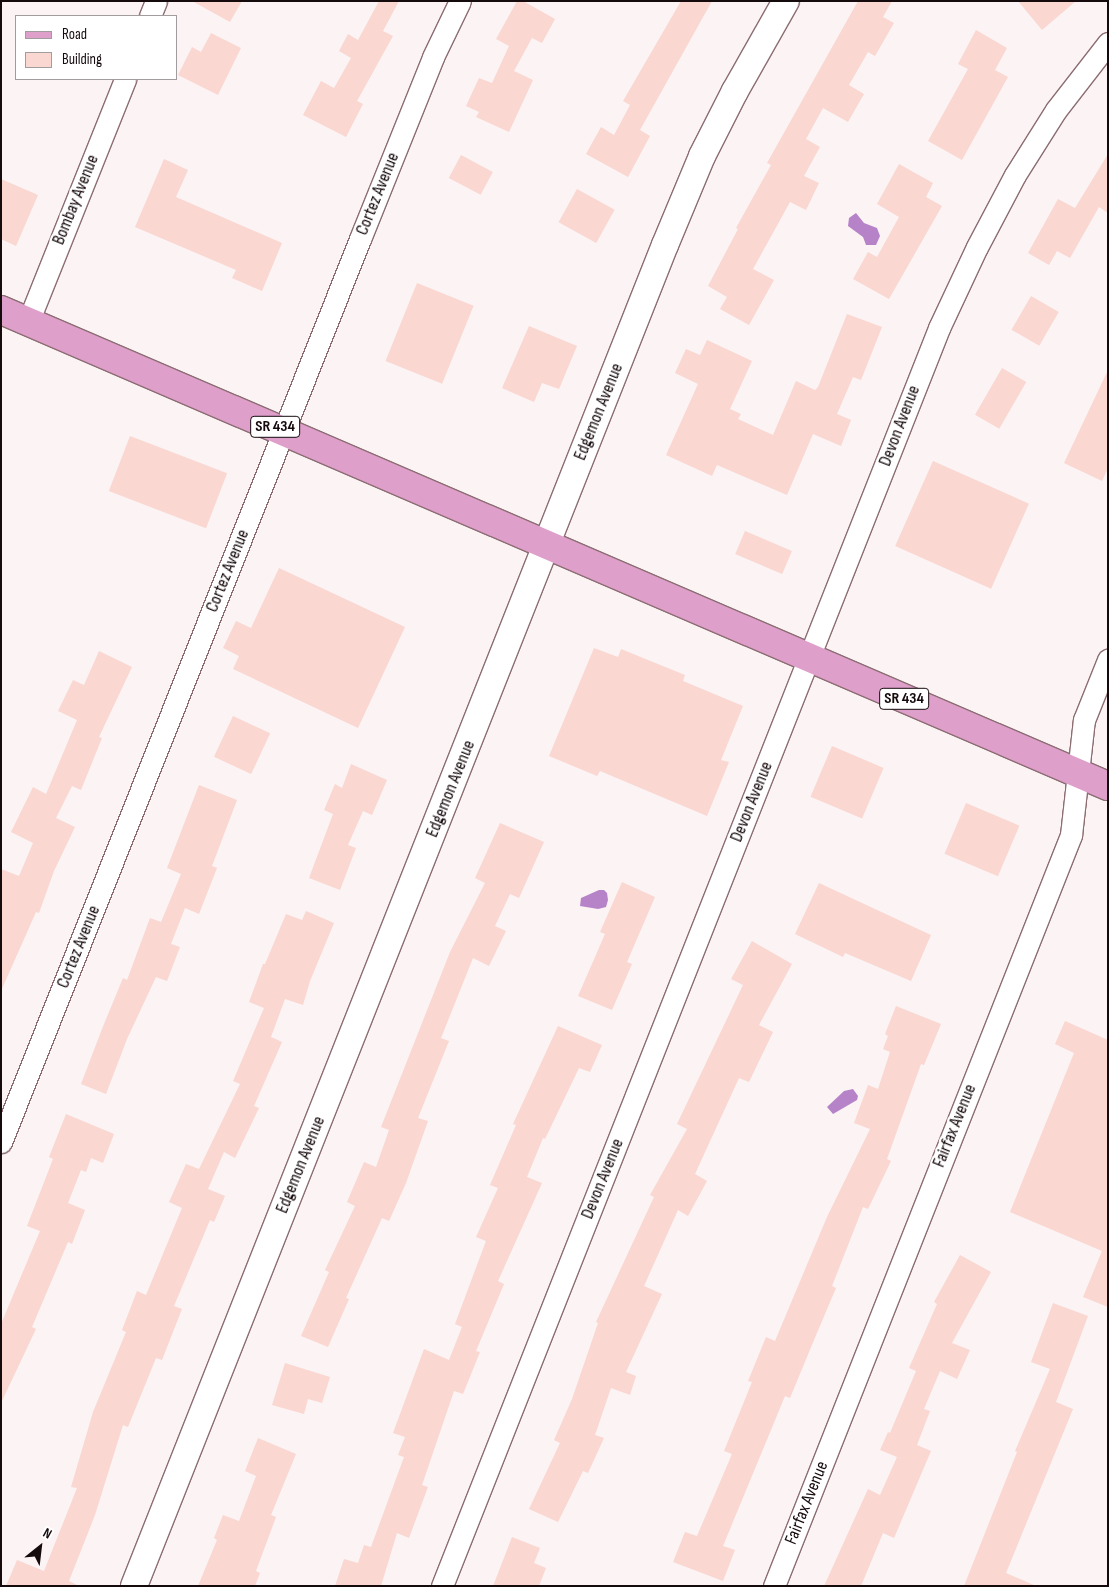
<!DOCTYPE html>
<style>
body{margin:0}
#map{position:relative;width:1109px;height:1587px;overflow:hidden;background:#fbf3f4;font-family:"Sofia Sans Condensed",sans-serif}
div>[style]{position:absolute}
.water>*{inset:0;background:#b683c9}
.building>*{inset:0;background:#fad7d0;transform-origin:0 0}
.roads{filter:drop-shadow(1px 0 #8b6d72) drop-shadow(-1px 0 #8b6d72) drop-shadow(0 1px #8b6d72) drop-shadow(0 -1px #8b6d72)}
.minor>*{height:21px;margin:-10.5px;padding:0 10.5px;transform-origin:10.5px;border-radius:10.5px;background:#fff}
.tertiary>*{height:26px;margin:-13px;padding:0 13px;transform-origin:13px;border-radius:13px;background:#fff}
.primary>*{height:28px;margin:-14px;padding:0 14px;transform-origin:14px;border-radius:14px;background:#df9fcb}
span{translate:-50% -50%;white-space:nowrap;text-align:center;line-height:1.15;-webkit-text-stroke:4.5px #fff;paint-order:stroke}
.shield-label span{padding:1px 4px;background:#fff;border:1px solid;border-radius:4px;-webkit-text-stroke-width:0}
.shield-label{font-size:16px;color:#150a0c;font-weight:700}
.street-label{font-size:18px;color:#150a0c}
.frame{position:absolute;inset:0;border:2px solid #150a0c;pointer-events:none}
.legend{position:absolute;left:15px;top:15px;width:162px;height:65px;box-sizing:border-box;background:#fff;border:1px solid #a19d9e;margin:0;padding:6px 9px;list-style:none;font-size:15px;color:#150a0c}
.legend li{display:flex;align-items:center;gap:10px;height:25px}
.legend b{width:25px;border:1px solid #a19d9e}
.north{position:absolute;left:15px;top:1522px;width:50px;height:50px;-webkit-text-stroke:4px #fff;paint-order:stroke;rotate:29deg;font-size:14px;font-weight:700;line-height:20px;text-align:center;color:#150a0c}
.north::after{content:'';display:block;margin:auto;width:18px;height:22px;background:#150a0c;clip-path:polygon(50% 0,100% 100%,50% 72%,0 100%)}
</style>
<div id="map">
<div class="water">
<i style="clip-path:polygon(856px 213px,864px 223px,877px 228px,880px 236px,876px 245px,866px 245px,863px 237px,848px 226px,849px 218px)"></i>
<i style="clip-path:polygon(599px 890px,604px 890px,607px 893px,608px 900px,606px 907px,598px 909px,580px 906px,581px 898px)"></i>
<i style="clip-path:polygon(853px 1089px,858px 1096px,857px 1100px,833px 1114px,827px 1107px,844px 1091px)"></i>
</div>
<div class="building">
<i style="clip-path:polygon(192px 1px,242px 1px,230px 22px)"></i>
<i style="clip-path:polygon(379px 1px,399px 1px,383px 31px,393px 36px,357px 101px,363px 104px,346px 137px,303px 115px,321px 81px,334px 88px,351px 58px,339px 51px,348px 34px,358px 40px)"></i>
<i style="clip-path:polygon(517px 1px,523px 1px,555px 19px,542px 43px,532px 38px,514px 71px,533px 80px,509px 132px,476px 117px,479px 112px,466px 106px,479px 78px,492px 83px,509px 46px,496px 39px)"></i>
<i style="clip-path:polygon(681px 1px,712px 1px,640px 130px,650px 136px,628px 177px,586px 154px,601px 127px,614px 135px,630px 105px,623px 101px)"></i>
<i style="clip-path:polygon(858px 1px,892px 1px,883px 17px,894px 23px,875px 56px,868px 52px,849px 85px,864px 94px,848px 122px,823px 108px,806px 139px,820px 147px,804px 176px,819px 183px,806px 210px,790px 202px,753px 269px,774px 280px,749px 325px,720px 309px,727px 297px,708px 286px,738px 229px,736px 228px,771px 165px,767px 163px)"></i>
<i style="clip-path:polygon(1018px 1px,1076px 1px,1042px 30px)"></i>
<i style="clip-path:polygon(976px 30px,1007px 48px,995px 70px,1008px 77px,962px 160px,928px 141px,968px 69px,958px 64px)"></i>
<i style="clip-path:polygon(211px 33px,241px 48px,218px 95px,178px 75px,192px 47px,201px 52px)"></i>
<i style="clip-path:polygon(1108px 154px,1108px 213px,1099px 207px,1070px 258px,1057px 251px,1049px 265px,1028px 253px,1058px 199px,1075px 208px)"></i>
<i style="left:461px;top:155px;width:36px;height:26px;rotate:28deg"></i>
<i style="clip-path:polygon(164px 159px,188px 170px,176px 197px,282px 243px,262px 291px,232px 278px,236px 270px,135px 227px)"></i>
<i style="clip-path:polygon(899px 164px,933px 183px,926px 197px,942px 206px,889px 299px,853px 279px,868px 252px,877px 257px,899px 217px,877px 204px)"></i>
<i style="clip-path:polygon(1px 179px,38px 195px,16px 246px,1px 239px)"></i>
<i style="left:577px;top:189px;width:43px;height:38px;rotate:29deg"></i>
<i style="left:417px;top:283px;width:61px;height:84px;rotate:22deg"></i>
<i style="left:1031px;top:296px;width:32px;height:39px;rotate:30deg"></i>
<i style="clip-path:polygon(847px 314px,882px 327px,861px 380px,853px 377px,837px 414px,851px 420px,841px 446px,813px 434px,787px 495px,717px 465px,712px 476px,666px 455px,698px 384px,675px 373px,686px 349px,700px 355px,707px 340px,752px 361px,730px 409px,741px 414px,738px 419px,773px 435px,796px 381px,815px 390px,818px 387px)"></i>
<i style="clip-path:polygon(529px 326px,577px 346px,559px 389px,542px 383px,534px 402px,502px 388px)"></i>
<i style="left:1002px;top:368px;width:28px;height:54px;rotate:30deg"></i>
<i style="clip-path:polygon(1108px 370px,1108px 468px,1102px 481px,1064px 463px)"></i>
<i style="left:130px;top:436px;width:104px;height:59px;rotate:21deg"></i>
<i style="left:933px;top:461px;width:105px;height:93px;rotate:24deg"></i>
<i style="left:745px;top:531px;width:51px;height:25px;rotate:23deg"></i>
<i style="clip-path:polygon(279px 568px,405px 627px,358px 728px,233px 669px,239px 656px,223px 648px,236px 621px,251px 628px)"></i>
<i style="clip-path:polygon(594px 648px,618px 657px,621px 649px,685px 675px,683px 681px,743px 706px,721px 760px,729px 762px,707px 816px,600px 771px,597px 776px,549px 756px)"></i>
<i style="clip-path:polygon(99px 651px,132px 667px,99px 737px,102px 738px,81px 790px,72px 786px,56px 818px,75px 827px,54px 871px,39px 913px,36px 912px,1px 991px,1px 869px,19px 876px,33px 843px,11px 832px,33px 787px,46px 794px,77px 720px,58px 711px,73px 680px,84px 685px)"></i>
<i style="left:233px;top:716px;width:41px;height:45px;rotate:25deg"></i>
<i style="left:832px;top:746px;width:56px;height:55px;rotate:23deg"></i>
<i style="clip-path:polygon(351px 764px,387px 780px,372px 815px,363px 811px,348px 845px,356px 848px,340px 890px,309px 878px,333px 814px,324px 810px,335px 784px,342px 788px)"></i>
<i style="clip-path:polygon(199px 785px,237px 800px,212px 866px,217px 868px,199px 914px,185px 908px,171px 944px,180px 947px,167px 981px,156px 977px,127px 1039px,106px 1094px,81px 1084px,102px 1029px,123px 978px,127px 980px,150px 918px,161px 922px,181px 874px,167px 868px)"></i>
<i style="left:966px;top:803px;width:58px;height:55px;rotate:23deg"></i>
<i style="clip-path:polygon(500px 823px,544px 842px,519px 898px,510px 894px,495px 926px,506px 931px,489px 966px,473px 958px,441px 1038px,449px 1041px,418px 1118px,428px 1121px,406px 1183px,389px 1221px,382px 1218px,346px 1298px,349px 1299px,328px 1347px,301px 1336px,329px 1272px,325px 1270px,355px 1206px,347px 1202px,364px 1162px,376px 1167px,389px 1130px,381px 1127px,450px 952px,485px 883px,475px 878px)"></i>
<i style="clip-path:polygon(622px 882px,655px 897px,627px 962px,632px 964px,612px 1010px,578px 996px,605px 934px,600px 932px)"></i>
<i style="clip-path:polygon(819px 883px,931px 935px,911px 981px,845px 953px,843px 957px,795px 934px)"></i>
<i style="clip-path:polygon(306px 911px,334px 923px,310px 981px,303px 1005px,285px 999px,271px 1037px,282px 1042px,254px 1106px,259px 1108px,235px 1158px,224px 1152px,208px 1189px,225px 1196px,214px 1222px,210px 1220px,174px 1306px,182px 1309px,162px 1360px,156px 1358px,128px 1427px,123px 1425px,95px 1515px,69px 1581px,79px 1586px,6px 1586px,17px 1560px,44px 1571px,77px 1488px,71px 1487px,93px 1412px,126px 1332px,122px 1330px,137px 1291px,146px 1295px,182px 1208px,169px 1202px,186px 1164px,199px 1169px,240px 1084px,233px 1081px,264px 1008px,249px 1002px,263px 964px,265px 964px,286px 914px,302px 920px)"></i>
<i style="clip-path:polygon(752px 941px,792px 964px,759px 1025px,773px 1032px,749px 1082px,739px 1078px,695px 1174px,707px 1181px,688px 1216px,678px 1210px,644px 1286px,662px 1294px,626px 1372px,636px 1376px,630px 1395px,611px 1388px,595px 1435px,604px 1438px,588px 1473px,583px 1471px,558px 1522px,529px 1509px,560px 1443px,554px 1440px,572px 1399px,598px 1323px,596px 1322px,654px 1197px,650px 1195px,687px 1129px,677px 1124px,743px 985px,731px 979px)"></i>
<i style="clip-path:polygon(896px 1006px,941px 1024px,924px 1065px,921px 1064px,887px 1159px,891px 1161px,868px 1209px,863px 1207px,832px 1286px,836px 1288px,814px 1340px,790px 1398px,785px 1396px,723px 1546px,735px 1550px,723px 1581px,673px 1562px,685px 1532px,697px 1536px,732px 1454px,724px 1451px,752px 1382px,748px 1381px,766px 1337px,775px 1341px,827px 1217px,870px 1129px,854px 1123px,868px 1085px,878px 1089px,890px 1052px,883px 1049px,888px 1036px,885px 1034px)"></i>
<i style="clip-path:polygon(1065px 1021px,1108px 1040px,1108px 1307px,1083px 1297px,1102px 1251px,1010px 1212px,1074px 1053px,1055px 1044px)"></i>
<i style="clip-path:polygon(558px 1026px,602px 1045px,590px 1072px,579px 1068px,545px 1139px,543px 1138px,527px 1177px,542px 1183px,498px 1281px,504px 1284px,476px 1351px,480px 1352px,463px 1394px,454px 1391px,422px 1485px,428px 1487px,409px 1538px,397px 1533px,381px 1586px,335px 1586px,344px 1559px,358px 1563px,364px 1545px,371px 1547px,404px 1457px,398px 1455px,405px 1437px,393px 1433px,424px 1349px,449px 1360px,462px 1327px,455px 1324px,486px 1241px,476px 1237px,498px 1188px,490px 1185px,516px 1125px,513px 1124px)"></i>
<i style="clip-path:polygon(66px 1114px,114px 1134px,103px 1163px,91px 1158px,86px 1172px,81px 1170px,68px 1203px,85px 1210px,72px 1244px,68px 1242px,32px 1327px,36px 1329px,1px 1403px,1px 1324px,40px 1231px,27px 1226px,53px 1159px,49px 1157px)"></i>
<i style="clip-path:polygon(960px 1255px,991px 1272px,952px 1343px,970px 1350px,957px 1379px,940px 1371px,924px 1409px,930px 1411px,917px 1445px,931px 1451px,894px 1538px,883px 1533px,861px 1586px,824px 1586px,868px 1489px,880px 1495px,897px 1457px,880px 1450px,888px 1432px,890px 1433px,916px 1371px,909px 1368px,937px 1304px,934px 1302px)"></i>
<i style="clip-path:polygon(1053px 1303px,1088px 1316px,1056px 1402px,1073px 1409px,1006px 1573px,1036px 1586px,964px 1586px,1017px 1452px,1015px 1451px,1050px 1369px,1031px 1362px)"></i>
<i style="clip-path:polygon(285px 1363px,330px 1377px,322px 1403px,308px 1399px,304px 1414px,272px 1405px)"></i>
<i style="clip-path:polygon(258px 1438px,296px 1454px,271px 1515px,276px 1517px,256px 1571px,260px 1573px,255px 1586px,198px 1586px,217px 1540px,214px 1538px,223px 1515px,239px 1521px,256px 1476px,245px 1471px)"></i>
<i style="clip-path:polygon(512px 1537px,540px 1548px,534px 1563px,546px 1568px,539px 1586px,493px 1586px)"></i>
</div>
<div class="roads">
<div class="minor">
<i style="left:150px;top:16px;width:16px;rotate:-68deg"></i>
<i style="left:28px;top:322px;width:262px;rotate:-68.2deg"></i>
<i style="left:1px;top:1142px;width:972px;rotate:-68.32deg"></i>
<i style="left:360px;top:239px;width:196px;rotate:-68.1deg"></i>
<i style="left:433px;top:57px;width:62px;rotate:-64.3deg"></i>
<i style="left:442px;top:1586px;width:1353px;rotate:-68.44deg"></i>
<i style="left:939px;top:328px;width:89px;rotate:-64.9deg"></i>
<i style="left:977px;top:247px;width:81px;rotate:-62.2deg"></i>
<i style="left:1015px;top:175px;width:77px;rotate:-57.8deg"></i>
<i style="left:1056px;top:110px;width:85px;rotate:-52.2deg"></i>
<i style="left:774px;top:1586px;width:808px;rotate:-68.42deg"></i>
<i style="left:1071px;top:835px;width:116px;rotate:-83.6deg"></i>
<i style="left:1084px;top:720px;width:65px;rotate:-68.2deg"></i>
</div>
<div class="tertiary">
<i style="left:134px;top:1586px;width:1442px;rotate:-68.4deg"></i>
<i style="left:665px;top:245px;width:96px;rotate:-67.4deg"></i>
<i style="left:702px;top:156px;width:73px;rotate:-63.1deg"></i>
<i style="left:735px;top:91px;width:103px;rotate:-60.5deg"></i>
</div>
<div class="primary">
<i style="left:1px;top:310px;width:1205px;rotate:23.27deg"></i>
</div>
</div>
<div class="shield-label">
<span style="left:275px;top:427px">SR 434</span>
<span style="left:904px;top:699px">SR 434</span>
</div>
<div class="street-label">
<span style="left:378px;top:194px;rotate:-68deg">Cortez Avenue</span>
<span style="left:76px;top:200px;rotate:-68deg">Bombay Avenue</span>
<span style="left:599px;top:412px;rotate:-68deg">Edgemon Avenue</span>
<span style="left:900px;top:426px;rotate:-69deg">Devon Avenue</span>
<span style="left:228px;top:571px;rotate:-68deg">Cortez Avenue</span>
<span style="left:451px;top:789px;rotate:-68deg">Edgemon Avenue</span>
<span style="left:752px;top:802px;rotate:-68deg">Devon Avenue</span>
<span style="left:79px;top:947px;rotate:-68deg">Cortez Avenue</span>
<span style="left:955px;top:1126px;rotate:-68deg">Fairfax Avenue</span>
<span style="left:301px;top:1165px;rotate:-68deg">Edgemon Avenue</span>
<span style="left:603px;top:1179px;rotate:-68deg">Devon Avenue</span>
<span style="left:807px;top:1503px;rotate:-68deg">Fairfax Avenue</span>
</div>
<div class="frame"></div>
<ul class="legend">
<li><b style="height:6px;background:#df9fcb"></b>Road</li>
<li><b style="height:14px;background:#fad7d0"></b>Building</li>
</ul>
<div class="north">N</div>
</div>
